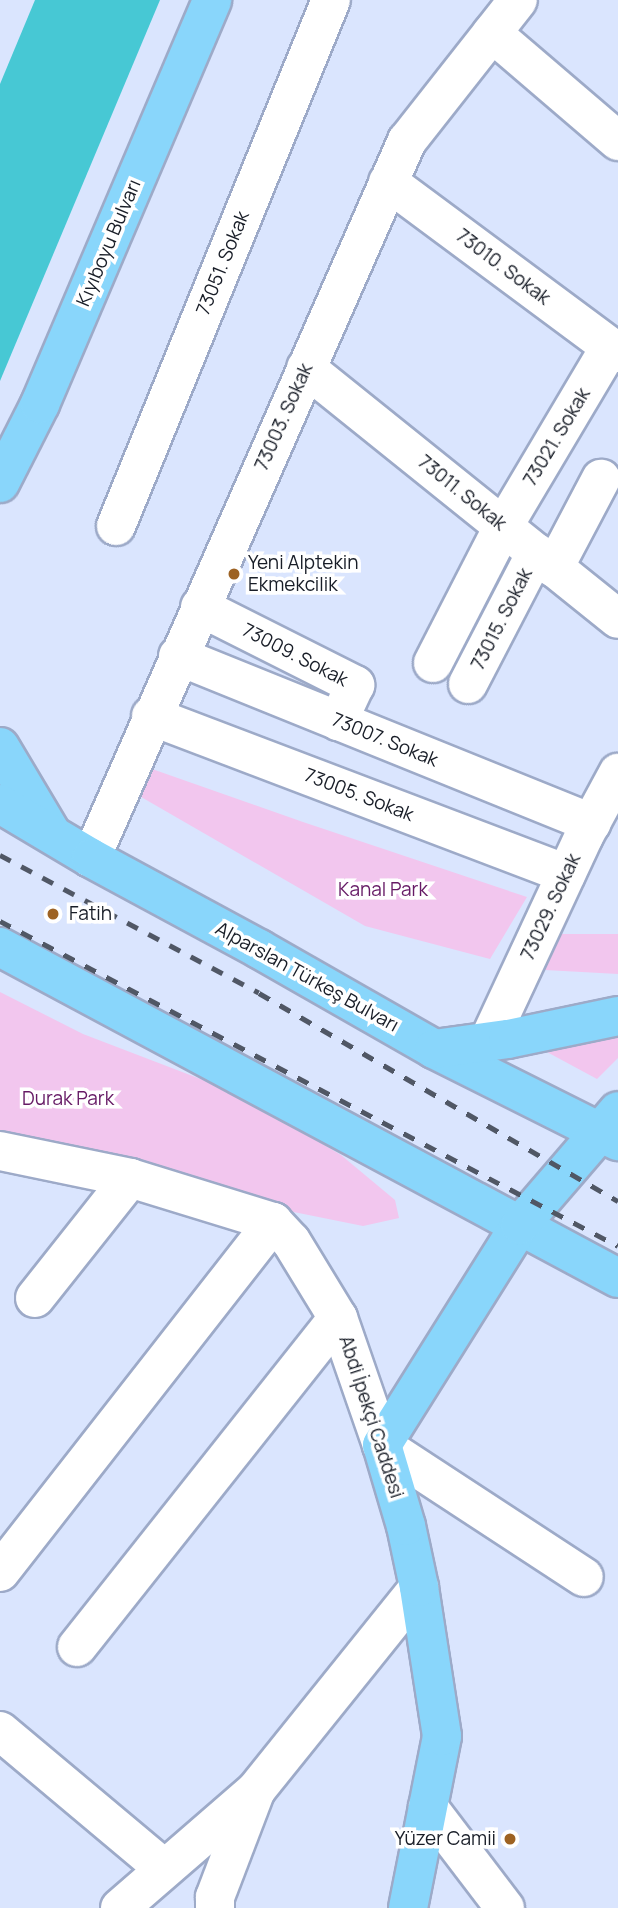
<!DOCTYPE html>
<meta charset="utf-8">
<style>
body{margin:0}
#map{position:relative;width:618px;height:1908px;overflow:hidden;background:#dae5fe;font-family:Manrope,sans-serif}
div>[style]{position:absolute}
.green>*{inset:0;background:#f2c6ee}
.water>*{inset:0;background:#47c8d4}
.roads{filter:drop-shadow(2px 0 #9daac8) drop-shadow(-2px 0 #9daac8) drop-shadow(0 2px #9daac8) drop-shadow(0 -2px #9daac8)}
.minor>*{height:38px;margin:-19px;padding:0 19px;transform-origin:19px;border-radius:19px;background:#fff}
.major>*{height:38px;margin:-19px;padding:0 19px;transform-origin:19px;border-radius:19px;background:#89d6fb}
.rail>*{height:5px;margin-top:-2.5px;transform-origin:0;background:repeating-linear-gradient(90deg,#505765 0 12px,transparent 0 24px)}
.dots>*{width:19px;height:19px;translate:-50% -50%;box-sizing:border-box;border:4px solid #fff;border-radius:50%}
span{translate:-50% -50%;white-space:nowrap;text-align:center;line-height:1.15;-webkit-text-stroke:7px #fff;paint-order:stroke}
.street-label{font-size:19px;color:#181d27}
.poi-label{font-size:19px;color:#181d27}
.left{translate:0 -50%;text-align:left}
.right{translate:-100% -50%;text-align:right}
.park-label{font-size:19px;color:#661a65}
</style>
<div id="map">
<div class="green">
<i style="clip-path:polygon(135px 763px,303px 822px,527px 897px,490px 959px,365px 926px,129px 790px)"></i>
<i style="clip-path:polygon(558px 934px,618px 934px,618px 974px,527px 969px)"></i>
<i style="clip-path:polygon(0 992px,83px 1034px,237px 1093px,341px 1155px,395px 1200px,399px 1218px,363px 1226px,32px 1159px,0 1143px)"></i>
<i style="clip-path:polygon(484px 1018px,618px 1031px,618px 1058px,597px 1079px)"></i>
</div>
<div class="water">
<i style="clip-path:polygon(35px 0,160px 0,0 381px,0 84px)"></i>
</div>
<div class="roads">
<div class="minor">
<i style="left:492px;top:33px;width:166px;rotate:40.6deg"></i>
<i style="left:388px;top:182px;width:287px;rotate:36.6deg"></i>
<i style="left:306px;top:368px;width:400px;rotate:38.8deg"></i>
<i style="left:116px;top:526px;width:568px;rotate:-67.77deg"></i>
<i style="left:554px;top:568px;width:101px;rotate:-62.2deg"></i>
<i style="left:200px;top:607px;width:174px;rotate:26.7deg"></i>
<i style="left:355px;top:685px;width:40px;rotate:115deg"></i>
<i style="left:178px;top:656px;width:446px;rotate:22deg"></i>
<i style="left:433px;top:663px;width:153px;rotate:-62.8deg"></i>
<i style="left:503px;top:527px;width:209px;rotate:-59.3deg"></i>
<i style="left:468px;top:684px;width:148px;rotate:-62.6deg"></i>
<i style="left:151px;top:716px;width:444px;rotate:20.8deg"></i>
<i style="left:91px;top:858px;width:784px;rotate:-66.22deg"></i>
<i style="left:407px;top:141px;width:179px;rotate:-51.8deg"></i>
<i style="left:488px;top:1042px;width:227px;rotate:-65deg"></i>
<i style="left:584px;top:836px;width:72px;rotate:-61.6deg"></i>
<i style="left:0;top:1151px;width:133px;rotate:11.7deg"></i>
<i style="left:130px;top:1178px;width:150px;rotate:17.1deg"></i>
<i style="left:273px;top:1222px;width:26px;rotate:47deg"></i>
<i style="left:291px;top:1241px;width:90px;rotate:58.6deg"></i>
<i style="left:338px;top:1318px;width:134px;rotate:70.9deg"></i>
<i style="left:382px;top:1445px;width:241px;rotate:33.2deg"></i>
<i style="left:35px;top:1298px;width:153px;rotate:-51.6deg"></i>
<i style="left:0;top:1572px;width:444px;rotate:-52deg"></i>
<i style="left:77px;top:1647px;width:420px;rotate:-51.6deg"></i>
<i style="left:0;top:1731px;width:213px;rotate:40deg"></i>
<i style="left:428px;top:1807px;width:127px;rotate:52.7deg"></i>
<i style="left:120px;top:1908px;width:180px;rotate:-40.9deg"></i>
<i style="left:256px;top:1790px;width:260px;rotate:-51.2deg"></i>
<i style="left:215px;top:1908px;width:11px;rotate:-90deg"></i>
<i style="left:215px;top:1897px;width:112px;rotate:-69.1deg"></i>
</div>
<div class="major">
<i style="left:0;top:483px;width:89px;rotate:-63.1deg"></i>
<i style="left:40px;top:404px;width:439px;rotate:-66.9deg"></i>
<i style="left:0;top:747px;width:98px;rotate:59.2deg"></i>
<i style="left:0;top:804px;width:106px;rotate:30.7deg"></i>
<i style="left:91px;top:858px;width:191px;rotate:28.4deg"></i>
<i style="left:259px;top:949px;width:202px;rotate:29.7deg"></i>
<i style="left:434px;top:1049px;width:206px;rotate:26.6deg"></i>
<i style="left:0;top:947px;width:701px;rotate:28.17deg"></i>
<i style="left:434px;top:1049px;width:75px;rotate:-7.7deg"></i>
<i style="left:508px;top:1039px;width:112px;rotate:-11.8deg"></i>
<i style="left:408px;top:1908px;width:175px;rotate:-78.8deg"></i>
<i style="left:442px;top:1736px;width:151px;rotate:-98.8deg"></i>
<i style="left:419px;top:1587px;width:62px;rotate:-102deg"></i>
<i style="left:406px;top:1526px;width:84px;rotate:-106.5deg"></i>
<i style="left:382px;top:1445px;width:260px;rotate:-57.9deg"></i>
<i style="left:520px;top:1225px;width:150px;rotate:-49.3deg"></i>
</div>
</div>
<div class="rail">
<i style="left:0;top:855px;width:293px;rotate:28deg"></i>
<i style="left:259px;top:993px;width:415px;rotate:30.1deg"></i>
<i style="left:0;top:921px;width:698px;rotate:27.74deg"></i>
</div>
<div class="dots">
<i style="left:234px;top:574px;background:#9d6223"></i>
<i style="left:53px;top:914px;background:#9d6223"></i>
<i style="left:510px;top:1839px;background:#9d6223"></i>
</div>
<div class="street-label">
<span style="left:109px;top:243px;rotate:-67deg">Kıyıboyu Bulvarı</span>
<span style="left:223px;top:263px;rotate:-68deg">73051. Sokak</span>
<span style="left:503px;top:267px;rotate:37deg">73010. Sokak</span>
<span style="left:284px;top:417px;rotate:-66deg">73003. Sokak</span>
<span style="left:557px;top:437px;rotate:-59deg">73021. Sokak</span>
<span style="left:462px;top:493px;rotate:39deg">73011. Sokak</span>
<span style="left:502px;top:619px;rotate:-63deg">73015. Sokak</span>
<span style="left:295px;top:655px;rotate:27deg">73009. Sokak</span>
<span style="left:385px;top:740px;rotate:22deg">73007. Sokak</span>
<span style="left:359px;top:795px;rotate:21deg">73005. Sokak</span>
<span style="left:551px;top:907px;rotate:-65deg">73029. Sokak</span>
<span style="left:307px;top:977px;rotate:29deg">Alparslan Türkeş Bulvarı</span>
<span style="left:371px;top:1417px;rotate:72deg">Abdi İpekçi Caddesi</span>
</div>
<div class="poi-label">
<span class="left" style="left:248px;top:574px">Yeni Alptekin<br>Ekmekcilik</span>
<span class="left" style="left:69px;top:914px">Fatih</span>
<span class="right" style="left:496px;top:1839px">Yüzer Camii</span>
</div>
<div class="park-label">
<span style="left:383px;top:890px">Kanal Park</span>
<span style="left:68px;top:1099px">Durak Park</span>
</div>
</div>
